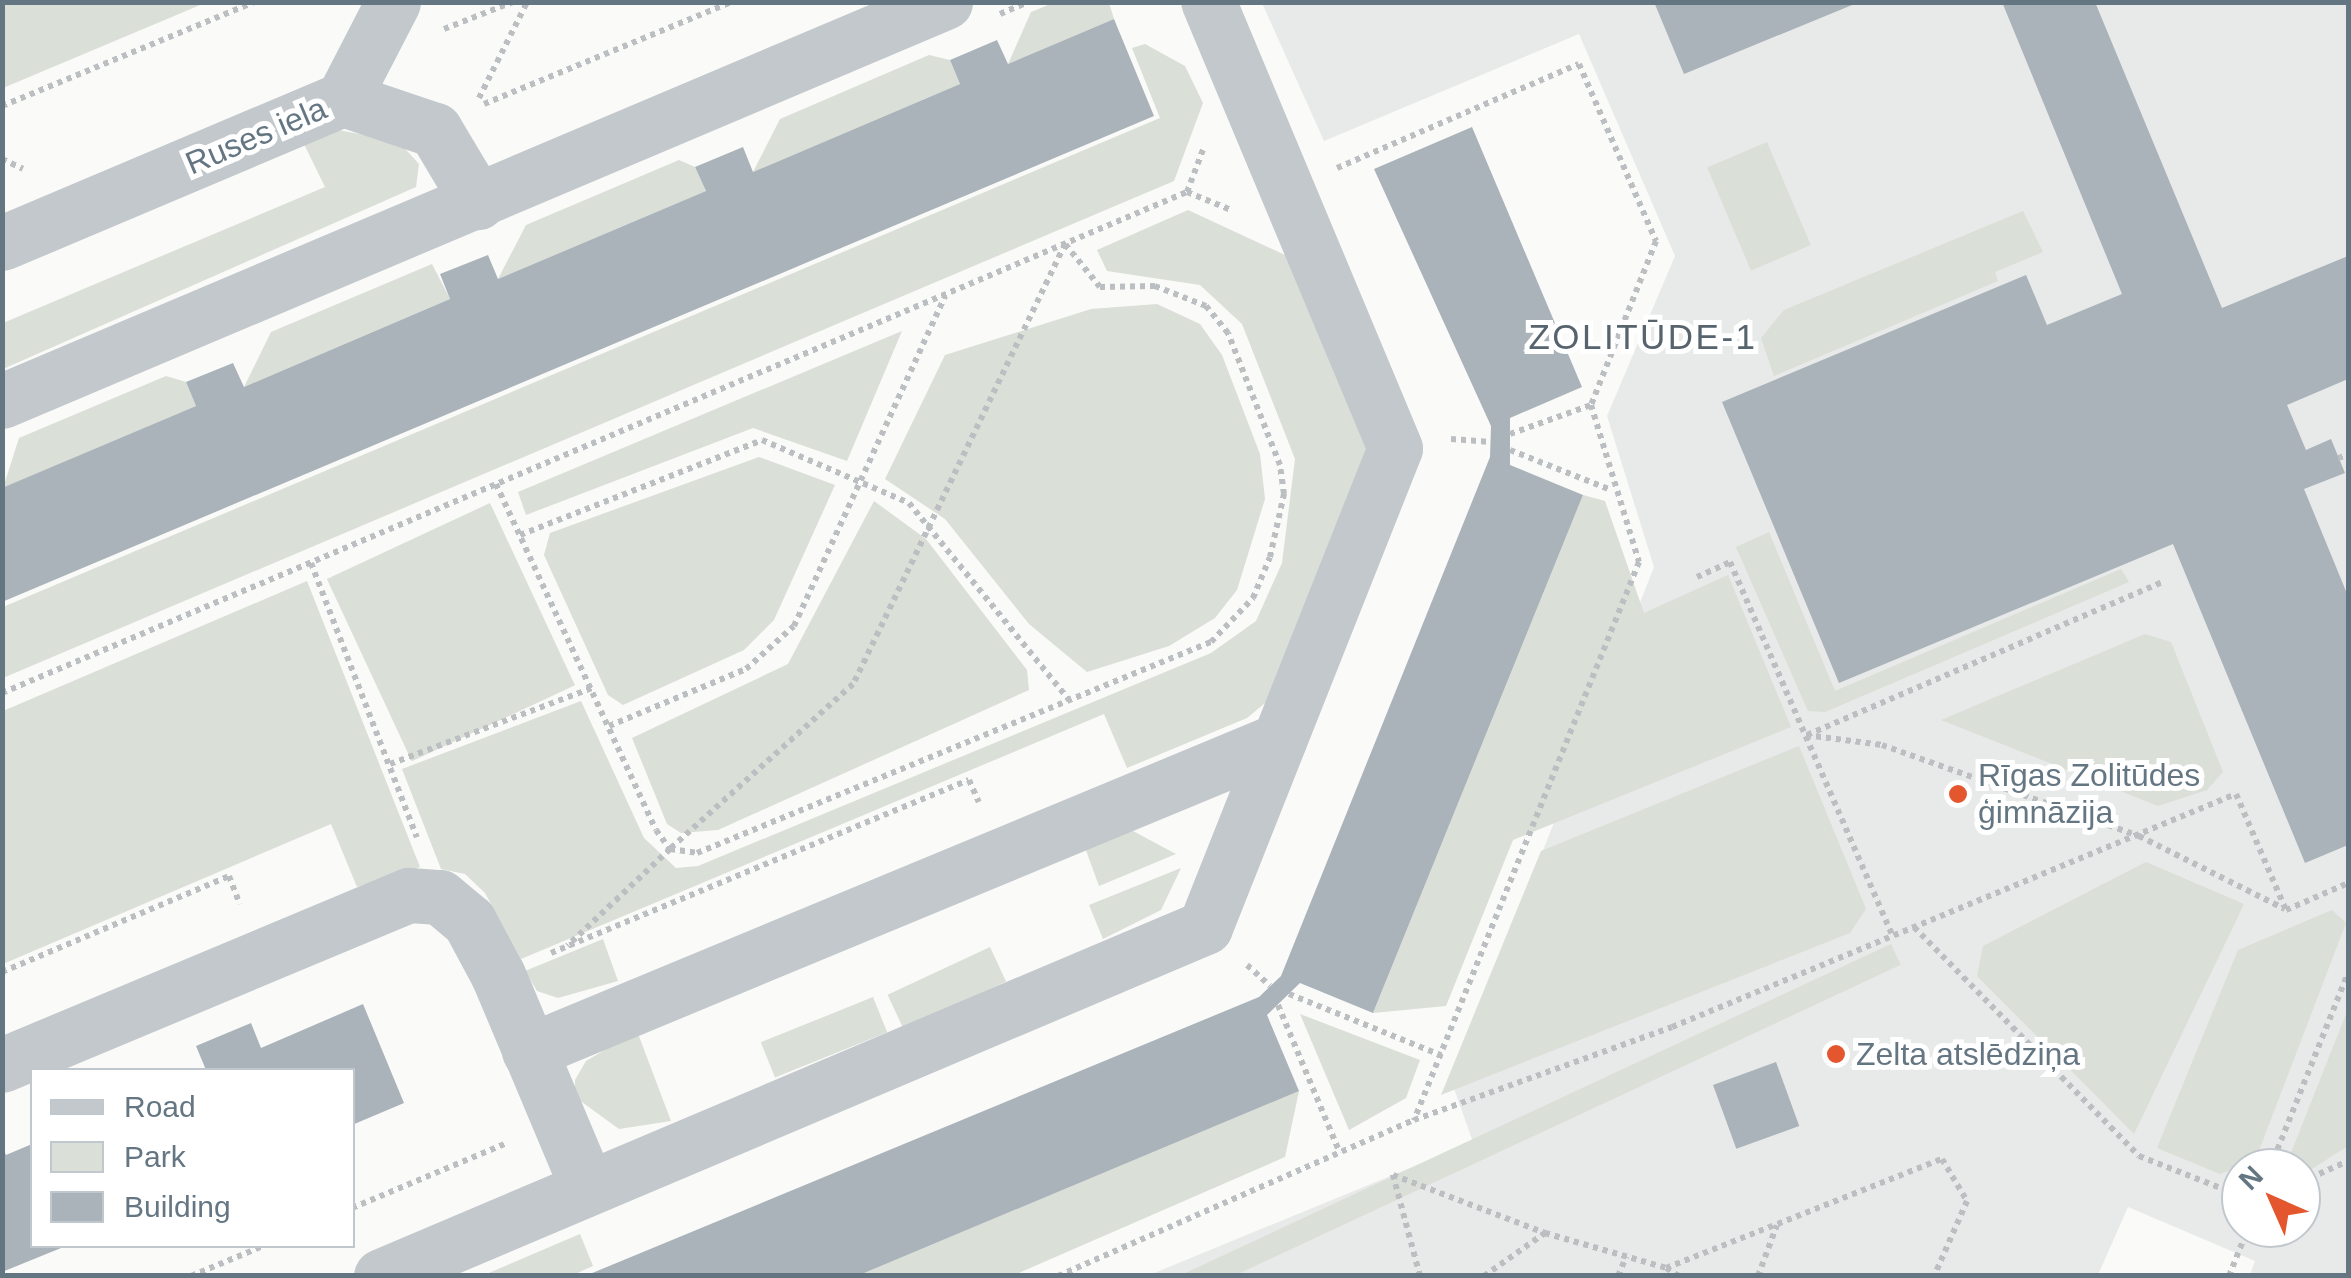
<!DOCTYPE html>
<meta charset="utf-8">
<style>
body{margin:0}
#map{position:relative;width:2351px;height:1278px;overflow:hidden;background:#fafaf8;font-family:Arial,sans-serif}
div>[style]{position:absolute}
.built>*{inset:0;background:#e8e9e9}
.green>*{inset:0;background:#dadfd7;transform-origin:0 0}
.building>*{inset:0;background:#aab3b9;transform-origin:0 0}
.path>*{height:6px;margin-top:-3px;transform-origin:0;background:repeating-linear-gradient(90deg,#bbbfc2 0 5px,transparent 0 10px)}
.minor>*{height:55px;margin:-27.5px;padding:0 27.5px;transform-origin:27.5px;border-radius:27.5px;background:#c3c8cc}
.dots>*{width:28px;height:28px;translate:-50% -50%;box-sizing:border-box;border:5px solid #fff;border-radius:50%}
span{translate:-50% -50%;white-space:nowrap;text-align:center;line-height:1.15;-webkit-text-stroke:10px #fff;paint-order:stroke}
.street-label{font-size:32px;color:#657683}
.poi-label{font-size:32px;color:#657683}
.left{translate:0 -50%;text-align:left}
.neighbourhood-label{font-size:35px;color:#57646e;letter-spacing:2.5px}
.frame{position:absolute;inset:0;border:5px solid #657683;pointer-events:none}
.legend{position:absolute;left:30px;top:1068px;width:325px;height:180px;box-sizing:border-box;background:#fff;border:2px solid #c1c8cd;margin:0;padding:12px 18px;list-style:none;font-size:30px;color:#657683}
.legend li{display:flex;align-items:center;gap:20px;height:50px}
.legend b{width:50px;border:2px solid #c1c8cd}
.north{position:absolute;left:2221px;top:1148px;width:100px;height:100px;box-sizing:border-box;background:#fff;border:2px solid #c1c8cd;border-radius:50%;rotate:315deg;font-size:28px;font-weight:700;line-height:40px;text-align:center;color:#657683}
.north::after{content:'';display:block;margin:auto;width:35px;height:45px;background:#e4572e;clip-path:polygon(50% 0,100% 100%,50% 72%,0 100%)}
</style>
<div id="map">
<div class="built">
<i style="clip-path:polygon(evenodd,1262px 3px,2348px 3px,2348px 1275px,2250px 1275px,2255px 1261px,2128px 1207px,2098px 1275px,1147px 1276px,1473px 1142px,1452px 1083px,1654px 567px,1607px 416px,1675px 256px,1579px 34px,1324px 141px,1262px 3px,2241px 1168px,2301px 1168px,2301px 1228px,2241px 1228px,2241px 1168px)"></i>
</div>
<div class="green">
<i style="clip-path:polygon(3px 2px,205px 2px,205px 3px,3px 88px)"></i>
<i style="clip-path:polygon(1053px 3px,1109px 3px,1114px 19px,1008px 64px,1031px 12px)"></i>
<i style="clip-path:polygon(1145px 44px,1185px 66px,1203px 103px,1174px 181px,3px 678px,3px 607px,1160px 118px,1132px 48px)"></i>
<i style="clip-path:polygon(929px 55px,950px 60px,960px 84px,753px 172px,780px 119px)"></i>
<i style="clip-path:polygon(338px 130px,398px 141px,419px 164px,416px 187px,3px 369px,3px 323px,325px 187px,304px 144px)"></i>
<i style="left:1767px;top:142px;width:112px;height:65px;rotate:67deg"></i>
<i style="clip-path:polygon(679px 160px,695px 167px,706px 191px,498px 279px,526px 225px)"></i>
<i style="clip-path:polygon(1188px 210px,1298px 261px,1362px 413px,1368px 456px,1270px 699px,1247px 718px,1127px 768px,1104px 714px,521px 959px,485px 893px,465px 874px,441px 869px,402px 769px,581px 701px,644px 838px,676px 868px,698px 866px,1211px 653px,1256px 621px,1282px 563px,1295px 459px,1242px 324px,1200px 285px,1107px 271px,1097px 250px)"></i>
<i style="clip-path:polygon(2023px 211px,2043px 252px,1995px 272px,1998px 281px,1774px 376px,1761px 338px,1784px 310px)"></i>
<i style="clip-path:polygon(432px 264px,450px 299px,244px 387px,271px 332px)"></i>
<i style="clip-path:polygon(1157px 304px,1200px 324px,1222px 355px,1260px 454px,1265px 499px,1237px 590px,1215px 618px,1169px 646px,1087px 672px,1029px 624px,945px 519px,885px 479px,945px 355px,1091px 309px)"></i>
<i style="clip-path:polygon(902px 331px,847px 461px,753px 428px,526px 515px,518px 492px)"></i>
<i style="clip-path:polygon(166px 376px,186px 382px,196px 406px,3px 488px,19px 438px)"></i>
<i style="clip-path:polygon(759px 457px,835px 485px,774px 620px,744px 650px,623px 705px,608px 695px,544px 555px,550px 533px)"></i>
<i style="clip-path:polygon(1583px 495px,1605px 501px,1644px 613px,1728px 575px,1791px 727px,1513px 840px,1446px 1006px,1373px 1013px)"></i>
<i style="clip-path:polygon(874px 501px,926px 539px,1027px 670px,1029px 690px,718px 830px,681px 833px,667px 824px,632px 738px,788px 664px)"></i>
<i style="left:490px;top:503px;width:201px;height:180px;rotate:65deg"></i>
<i style="clip-path:polygon(1769px 532px,1835px 691px,2121px 569px,2129px 582px,1825px 712px,1808px 711px,1736px 547px)"></i>
<i style="clip-path:polygon(307px 581px,420px 867px,357px 887px,331px 824px,3px 964px,3px 711px)"></i>
<i style="clip-path:polygon(2145px 634px,2171px 642px,2223px 772px,2207px 790px,2158px 806px,1941px 720px)"></i>
<i style="clip-path:polygon(1799px 746px,1866px 909px,1850px 933px,1441px 1095px,1541px 851px)"></i>
<i style="clip-path:polygon(1133px 831px,1176px 854px,1099px 886px,1084px 845px)"></i>
<i style="clip-path:polygon(2146px 862px,2244px 904px,2134px 1134px,1977px 976px,1983px 946px)"></i>
<i style="clip-path:polygon(1181px 868px,1161px 910px,1103px 939px,1089px 905px)"></i>
<i style="clip-path:polygon(2332px 910px,2346px 923px,2255px 1161px,2220px 1174px,2157px 1148px,2238px 950px)"></i>
<i style="clip-path:polygon(603px 939px,618px 981px,558px 998px,537px 991px,525px 971px)"></i>
<i style="left:1891px;top:944px;width:23px;height:868px;rotate:65deg"></i>
<i style="left:990px;top:947px;width:38px;height:113px;rotate:65deg"></i>
<i style="left:873px;top:997px;width:38px;height:121px;rotate:68deg"></i>
<i style="clip-path:polygon(2348px 1009px,2348px 1146px,2301px 1176px,2285px 1168px)"></i>
<i style="clip-path:polygon(1300px 1014px,1420px 1060px,1406px 1098px,1349px 1130px)"></i>
<i style="clip-path:polygon(637px 1031px,671px 1121px,619px 1129px,575px 1097px,575px 1080px,586px 1061px)"></i>
<i style="clip-path:polygon(1299px 1091px,1285px 1157px,1014px 1275px,857px 1276px)"></i>
<i style="clip-path:polygon(580px 1234px,593px 1266px,573px 1275px,484px 1275px)"></i>
</div>
<div class="building">
<i style="clip-path:polygon(1654px 2px,1857px 2px,1857px 3px,1684px 74px)"></i>
<i style="clip-path:polygon(2002px 2px,2095px 2px,2222px 308px,2348px 256px,2348px 379px,2287px 405px,2306px 450px,2331px 439px,2345px 473px,2304px 489px,2348px 596px,2348px 845px,2305px 863px,2173px 544px,1839px 683px,1722px 402px,2026px 275px,2047px 325px,2122px 294px)"></i>
<i style="clip-path:polygon(1114px 19px,1154px 116px,2px 602px,2px 488px,196px 406px,186px 382px,233px 363px,244px 387px,450px 299px,440px 274px,488px 255px,498px 279px,706px 191px,695px 167px,743px 147px,753px 172px,960px 84px,950px 60px,997px 40px,1008px 64px)"></i>
<i style="clip-path:polygon(1472px 127px,1582px 387px,1510px 418px,1510px 465px,1583px 495px,1373px 1013px,1300px 983px,1267px 1015px,1299px 1091px,857px 1276px,585px 1276px,1259px 997px,1281px 976px,1490px 457px,1491px 426px,1374px 169px)"></i>
<i style="clip-path:polygon(363px 1004px,404px 1103px,352px 1125px,352px 1070px,206px 1070px,196px 1046px,251px 1023px,261px 1048px)"></i>
<i style="left:1776px;top:1062px;width:68px;height:67px;rotate:70deg"></i>
<i style="clip-path:polygon(32px 1144px,32px 1246px,66px 1246px,2px 1272px,2px 1147px,6px 1155px)"></i>
</div>
<div class="path">
<i style="left:1000px;top:14px;width:30px;rotate:-23deg"></i>
<i style="left:444px;top:29px;width:74px;rotate:-21.4deg"></i>
<i style="left:479px;top:98px;width:107px;rotate:-63.4deg"></i>
<i style="left:484px;top:104px;width:267px;rotate:-22.4deg"></i>
<i style="left:2px;top:106px;width:273px;rotate:-22.4deg"></i>
<i style="left:2px;top:159px;width:23px;rotate:25deg"></i>
<i style="left:1337px;top:168px;width:263px;rotate:-23.3deg"></i>
<i style="left:1579px;top:64px;width:193px;rotate:66.5deg"></i>
<i style="left:1656px;top:241px;width:176px;rotate:111.6deg"></i>
<i style="left:1591px;top:405px;width:164px;rotate:73deg"></i>
<i style="left:1639px;top:562px;width:602px;rotate:111.96deg"></i>
<i style="left:1187px;top:192px;width:48px;rotate:-69.3deg"></i>
<i style="left:1510px;top:434px;width:86px;rotate:-19.7deg"></i>
<i style="left:1451px;top:439px;width:40px;rotate:4.3deg"></i>
<i style="left:1510px;top:450px;width:109px;rotate:21.6deg"></i>
<i style="left:2338px;top:458px;width:10px;rotate:-17deg"></i>
<i style="left:496px;top:484px;width:381px;rotate:65.2deg"></i>
<i style="left:656px;top:830px;width:24px;rotate:54deg"></i>
<i style="left:670px;top:849px;width:27px;rotate:8deg"></i>
<i style="left:697px;top:853px;width:556px;rotate:-22.32deg"></i>
<i style="left:1211px;top:642px;width:61px;rotate:-46.3deg"></i>
<i style="left:1253px;top:598px;width:44px;rotate:-67.5deg"></i>
<i style="left:1270px;top:557px;width:65px;rotate:-77.5deg"></i>
<i style="left:1284px;top:494px;width:29px;rotate:-98deg"></i>
<i style="left:1280px;top:465px;width:142px;rotate:-111.5deg"></i>
<i style="left:1228px;top:333px;width:35px;rotate:-129deg"></i>
<i style="left:1206px;top:306px;width:55px;rotate:-158.6deg"></i>
<i style="left:1155px;top:286px;width:55px;rotate:179deg"></i>
<i style="left:1100px;top:287px;width:55px;rotate:-129.1deg"></i>
<i style="left:1065px;top:244px;width:488px;rotate:115.7deg"></i>
<i style="left:853px;top:684px;width:246px;rotate:138deg"></i>
<i style="left:670px;top:849px;width:141px;rotate:136.7deg"></i>
<i style="left:520px;top:535px;width:260px;rotate:-21.4deg"></i>
<i style="left:762px;top:440px;width:160px;rotate:23.2deg"></i>
<i style="left:909px;top:503px;width:254px;rotate:50.9deg"></i>
<i style="left:311px;top:563px;width:294px;rotate:68.9deg"></i>
<i style="left:1697px;top:577px;width:36px;rotate:-24deg"></i>
<i style="left:1730px;top:562px;width:408px;rotate:66.5deg"></i>
<i style="left:2px;top:693px;width:1287px;rotate:-22.92deg"></i>
<i style="left:1187px;top:192px;width:48px;rotate:22.2deg"></i>
<i style="left:609px;top:726px;width:148px;rotate:-22.6deg"></i>
<i style="left:746px;top:669px;width:64px;rotate:-41.9deg"></i>
<i style="left:794px;top:626px;width:363px;rotate:-65.4deg"></i>
<i style="left:1806px;top:735px;width:77px;rotate:7.5deg"></i>
<i style="left:1882px;top:745px;width:273px;rotate:19.5deg"></i>
<i style="left:2139px;top:836px;width:163px;rotate:26.6deg"></i>
<i style="left:1807px;top:735px;width:389px;rotate:-23.3deg"></i>
<i style="left:390px;top:764px;width:216px;rotate:-20.6deg"></i>
<i style="left:2286px;top:910px;width:68px;rotate:-23.5deg"></i>
<i style="left:1914px;top:927px;width:321px;rotate:45.5deg"></i>
<i style="left:2139px;top:1156px;width:110px;rotate:21.4deg"></i>
<i style="left:551px;top:953px;width:452px;rotate:-22.5deg"></i>
<i style="left:969px;top:780px;width:24px;rotate:66deg"></i>
<i style="left:1247px;top:965px;width:31px;rotate:42deg"></i>
<i style="left:2px;top:972px;width:246px;rotate:-22.9deg"></i>
<i style="left:229px;top:876px;width:30px;rotate:69deg"></i>
<i style="left:1289px;top:994px;width:164px;rotate:21.9deg"></i>
<i style="left:1278px;top:1005px;width:160px;rotate:67.3deg"></i>
<i style="left:2270px;top:1168px;width:210px;rotate:-68.2deg"></i>
<i style="left:2301px;top:1182px;width:51px;rotate:-24.1deg"></i>
<i style="left:352px;top:1208px;width:168px;rotate:-22.8deg"></i>
<i style="left:191px;top:1276px;width:78px;rotate:-22.6deg"></i>
<i style="left:1058px;top:1276px;width:389px;rotate:-23.7deg"></i>
<i style="left:1414px;top:1120px;width:274px;rotate:-19.8deg"></i>
<i style="left:1672px;top:1027px;width:610px;rotate:-22.45deg"></i>
<i style="left:2236px;top:794px;width:126px;rotate:66.7deg"></i>
<i style="left:1420px;top:1276px;width:105px;rotate:-105deg"></i>
<i style="left:1393px;top:1175px;width:163px;rotate:20.9deg"></i>
<i style="left:1484px;top:1276px;width:75px;rotate:-35.2deg"></i>
<i style="left:1545px;top:1233px;width:126px;rotate:16.1deg"></i>
<i style="left:1618px;top:1276px;width:21px;rotate:-67deg"></i>
<i style="left:1679px;top:1276px;width:15px;rotate:-148deg"></i>
<i style="left:1666px;top:1268px;width:297px;rotate:-21.6deg"></i>
<i style="left:1942px;top:1159px;width:49px;rotate:59.2deg"></i>
<i style="left:1967px;top:1201px;width:82px;rotate:113.7deg"></i>
<i style="left:1758px;top:1276px;width:54px;rotate:-69.6deg"></i>
<i style="left:2229px;top:1276px;width:52px;rotate:-68.4deg"></i>
</div>
<div class="minor">
<i style="left:343px;top:99px;width:109px;rotate:-62.7deg"></i>
<i style="left:2px;top:243px;width:370px;rotate:-22.9deg"></i>
<i style="left:343px;top:99px;width:97px;rotate:18.6deg"></i>
<i style="left:435px;top:130px;width:84px;rotate:59.2deg"></i>
<i style="left:2px;top:401px;width:1024px;rotate:-22.93deg"></i>
<i style="left:529px;top:1051px;width:812px;rotate:-22.52deg"></i>
<i style="left:2px;top:1065px;width:441px;rotate:-22.7deg"></i>
<i style="left:409px;top:895px;width:31px;rotate:4deg"></i>
<i style="left:440px;top:897px;width:38px;rotate:40deg"></i>
<i style="left:469px;top:921px;width:61px;rotate:61.8deg"></i>
<i style="left:498px;top:975px;width:227px;rotate:67.2deg"></i>
<i style="left:381px;top:1276px;width:895px;rotate:-22.95deg"></i>
<i style="left:1205px;top:927px;width:515px;rotate:-68.36deg"></i>
<i style="left:1395px;top:448px;width:484px;rotate:-112.7deg"></i>
</div>
<div class="dots">
<i style="left:1958px;top:794px;background:#e4572e"></i>
<i style="left:1836px;top:1054px;background:#e4572e"></i>
</div>
<div class="street-label">
<span style="left:256px;top:136px;rotate:-23deg">Ruses iela</span>
</div>
<div class="poi-label">
<span class="left" style="left:1978px;top:794px">Rīgas Zolitūdes<br>ģimnāzija</span>
<span class="left" style="left:1856px;top:1054px">Zelta atslēdziņa</span>
</div>
<div class="neighbourhood-label">
<span style="left:1643px;top:337px">ZOLITŪDE-1</span>
</div>
<div class="frame"></div>
<ul class="legend">
<li><b style="height:12px;background:#c3c8cc"></b>Road</li>
<li><b style="height:28px;background:#dadfd7"></b>Park</li>
<li><b style="height:28px;background:#aab3b9"></b>Building</li>
</ul>
<div class="north">N</div>
</div>
